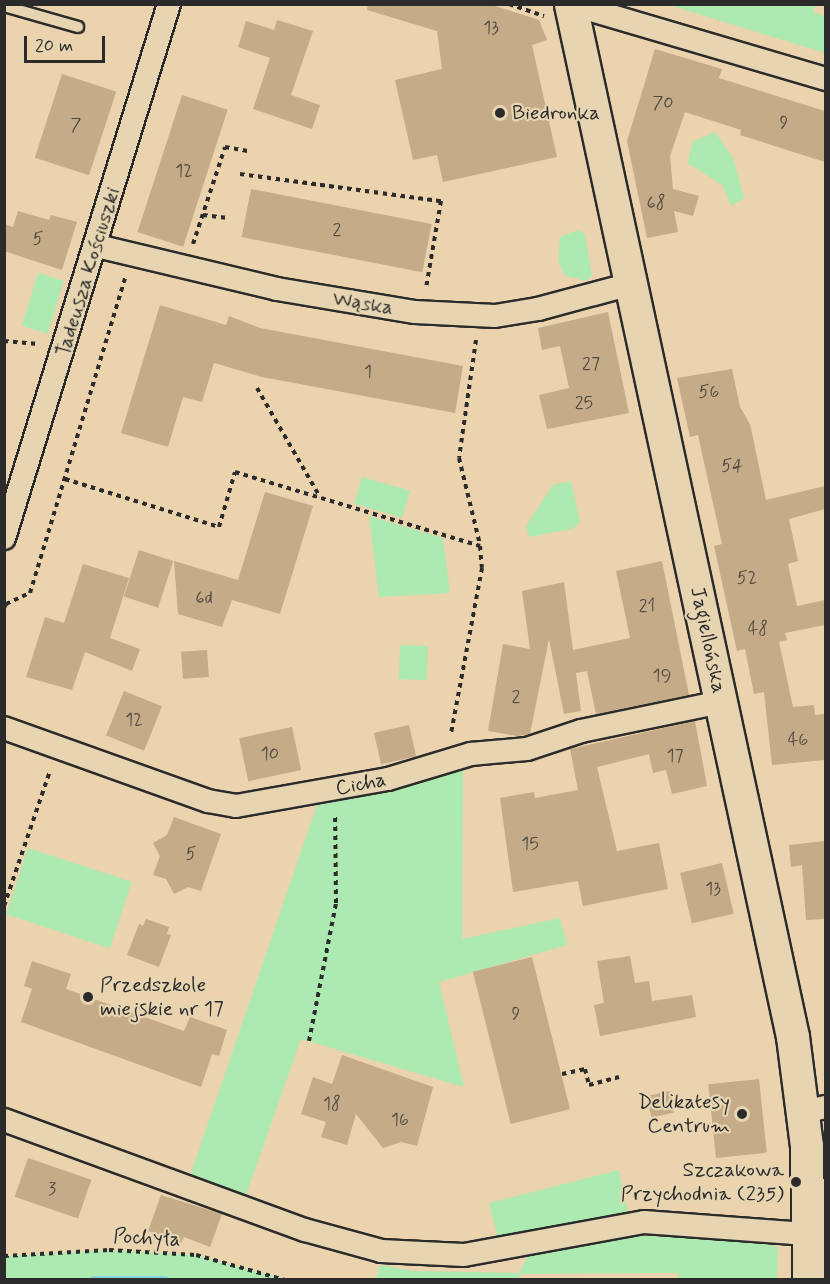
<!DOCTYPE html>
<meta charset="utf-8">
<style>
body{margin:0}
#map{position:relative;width:830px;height:1284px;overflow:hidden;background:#ead3ad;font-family:Mynerve,sans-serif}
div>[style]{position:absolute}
.green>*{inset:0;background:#aceab1;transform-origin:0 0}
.stream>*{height:8px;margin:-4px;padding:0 4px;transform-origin:4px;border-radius:4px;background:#84d4df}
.building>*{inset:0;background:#c5ab88;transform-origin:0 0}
.path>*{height:4px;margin-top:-2px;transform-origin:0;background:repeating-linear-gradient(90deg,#2b2b2b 0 4.5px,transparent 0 9px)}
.roads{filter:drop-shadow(2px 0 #2b2b2b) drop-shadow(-2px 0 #2b2b2b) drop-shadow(0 2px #2b2b2b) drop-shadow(0 -2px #2b2b2b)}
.lane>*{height:10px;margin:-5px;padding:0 5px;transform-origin:5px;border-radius:5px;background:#e7d5b2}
.street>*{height:22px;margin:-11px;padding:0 11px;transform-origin:11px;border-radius:11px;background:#e7d5b2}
.secondary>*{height:32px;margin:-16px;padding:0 16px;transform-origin:16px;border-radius:16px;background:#e7d5b2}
.dots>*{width:16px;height:16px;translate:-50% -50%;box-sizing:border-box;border:3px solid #e7d5b2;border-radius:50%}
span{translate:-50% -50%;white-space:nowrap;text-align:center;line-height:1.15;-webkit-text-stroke:4.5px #e7d5b2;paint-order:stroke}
.number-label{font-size:18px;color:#524b42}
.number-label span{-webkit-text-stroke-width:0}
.poi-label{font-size:21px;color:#2b2b2b}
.left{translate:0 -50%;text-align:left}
.right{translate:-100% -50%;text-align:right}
.street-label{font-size:21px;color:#2b2b2b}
.frame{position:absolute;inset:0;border:6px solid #2b2b2b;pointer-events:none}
.scale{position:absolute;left:24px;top:36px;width:81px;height:27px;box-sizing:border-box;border:3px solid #2b2b2b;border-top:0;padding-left:8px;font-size:18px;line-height:21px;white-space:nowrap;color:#2b2b2b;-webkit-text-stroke:4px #e7d5b2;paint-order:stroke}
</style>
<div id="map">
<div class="green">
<i style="clip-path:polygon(669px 5px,815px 5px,813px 12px,825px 16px,825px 53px)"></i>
<i style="clip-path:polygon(715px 132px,733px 158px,744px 198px,731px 206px,723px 186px,688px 163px,692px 142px)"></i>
<i style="clip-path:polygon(579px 230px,585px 234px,592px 276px,586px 281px,564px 275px,558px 260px,560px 237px)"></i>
<i style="left:38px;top:273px;width:27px;height:55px;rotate:17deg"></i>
<i style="left:362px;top:477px;width:50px;height:28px;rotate:16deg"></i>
<i style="clip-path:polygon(571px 481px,580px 522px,572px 529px,529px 537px,526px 526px,553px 485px)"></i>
<i style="clip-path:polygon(369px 516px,443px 538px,450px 593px,379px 597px)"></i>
<i style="left:400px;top:645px;width:28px;height:34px;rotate:2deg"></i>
<i style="clip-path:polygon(463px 765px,462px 939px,560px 918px,567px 945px,439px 982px,464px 1087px,301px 1039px,246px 1195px,190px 1176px,318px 802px)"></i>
<i style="left:28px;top:848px;width:109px;height:70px;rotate:18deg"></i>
<i style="clip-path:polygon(619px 1170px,628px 1212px,498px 1239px,489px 1203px)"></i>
<i style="clip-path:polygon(643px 1236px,741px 1239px,778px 1247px,777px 1279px,679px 1279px,678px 1273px,520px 1274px,520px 1280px,376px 1280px,380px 1265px,413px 1271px,519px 1273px,528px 1256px,588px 1242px)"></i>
<i style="clip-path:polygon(109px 1250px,196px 1255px,285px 1279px,5px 1279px,5px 1256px)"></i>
</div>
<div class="stream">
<i style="left:94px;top:1280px;width:71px"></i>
</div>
<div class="building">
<i style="clip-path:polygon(368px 4px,489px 4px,539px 20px,547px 40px,532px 45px,557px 157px,443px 182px,437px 155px,413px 160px,395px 80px,442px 69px,437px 31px,367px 10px)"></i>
<i style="clip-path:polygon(277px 20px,313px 31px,291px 95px,320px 105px,312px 129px,253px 109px,270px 58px,238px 47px,246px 21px,274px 30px)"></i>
<i style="clip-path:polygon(655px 49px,722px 69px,719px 78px,825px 111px,825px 162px,740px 135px,741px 130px,685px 112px,670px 156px,673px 189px,699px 196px,693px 216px,674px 211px,678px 232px,647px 238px,627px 141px)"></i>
<i style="left:62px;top:74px;width:57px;height:88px;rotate:18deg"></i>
<i style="left:182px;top:95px;width:48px;height:144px;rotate:18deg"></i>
<i style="left:251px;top:189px;width:184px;height:49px;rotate:11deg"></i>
<i style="clip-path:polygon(18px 211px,49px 220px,51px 215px,77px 222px,62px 270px,4px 251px,4px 224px,13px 227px)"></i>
<i style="clip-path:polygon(160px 305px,226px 325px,229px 316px,260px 328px,463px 366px,455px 413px,262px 377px,214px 363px,202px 402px,183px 397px,168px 447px,121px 433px)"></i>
<i style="clip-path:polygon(608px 312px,629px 413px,547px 429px,539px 395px,569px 388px,560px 346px,542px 350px,538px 328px)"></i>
<i style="clip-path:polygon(732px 369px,740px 407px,750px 424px,766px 500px,825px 486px,825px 509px,789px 519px,798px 561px,788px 564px,797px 606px,825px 600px,825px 625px,785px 633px,787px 640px,779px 642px,793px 707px,814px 705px,815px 715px,825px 714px,825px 760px,772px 765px,764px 692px,754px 694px,745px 649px,737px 651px,714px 546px,722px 544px,698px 435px,690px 437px,677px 378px)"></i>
<i style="clip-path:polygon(265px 492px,313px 506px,280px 614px,232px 600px,222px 627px,178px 614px,174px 561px,238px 580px)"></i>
<i style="left:139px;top:550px;width:36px;height:49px;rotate:18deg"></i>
<i style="clip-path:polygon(662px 561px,689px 695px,596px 714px,587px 671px,576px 673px,581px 711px,564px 714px,549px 639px,530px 734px,517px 736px,488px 731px,503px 644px,530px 649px,522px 591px,564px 582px,573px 650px,630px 638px,616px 571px)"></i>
<i style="clip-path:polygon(83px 564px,129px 578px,110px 638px,140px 649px,132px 671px,85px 652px,72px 690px,26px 677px,45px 617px,64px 623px)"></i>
<i style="left:207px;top:650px;width:27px;height:26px;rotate:86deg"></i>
<i style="left:124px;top:691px;width:41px;height:48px;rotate:22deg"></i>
<i style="clip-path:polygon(695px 721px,707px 786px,672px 794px,666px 770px,653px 773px,649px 754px,597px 767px,617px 851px,659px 843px,668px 889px,583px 906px,578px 881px,513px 892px,500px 798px,534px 792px,535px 798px,578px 790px,570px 749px)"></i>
<i style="left:409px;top:725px;width:32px;height:36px;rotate:77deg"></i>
<i style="left:292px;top:727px;width:44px;height:54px;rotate:78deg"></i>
<i style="clip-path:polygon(174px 817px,221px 834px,201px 891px,188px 887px,174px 894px,166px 879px,153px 875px,160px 856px,153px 843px,167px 835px)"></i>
<i style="clip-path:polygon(825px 841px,825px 919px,806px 920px,802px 865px,791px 867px,789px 845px)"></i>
<i style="left:722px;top:863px;width:52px;height:43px;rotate:77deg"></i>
<i style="clip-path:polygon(146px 919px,169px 927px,167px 934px,171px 935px,159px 967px,127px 955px,139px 924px,143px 926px)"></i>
<i style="clip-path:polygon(630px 956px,635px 983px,649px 981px,652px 1001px,692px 995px,696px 1017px,600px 1036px,594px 1005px,604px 1003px,597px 961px)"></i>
<i style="left:532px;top:957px;width:157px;height:61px;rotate:76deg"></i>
<i style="clip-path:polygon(32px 961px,71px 974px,66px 989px,184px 1031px,190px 1017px,227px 1030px,219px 1056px,212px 1054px,201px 1087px,21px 1022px,32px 989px,24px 986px)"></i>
<i style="clip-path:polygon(342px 1055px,433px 1087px,417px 1146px,401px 1142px,383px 1148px,356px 1114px,347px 1145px,321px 1137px,326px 1122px,301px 1114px,313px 1077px,332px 1084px)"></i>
<i style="left:759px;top:1079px;width:74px;height:51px;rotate:84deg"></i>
<i style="left:669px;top:1091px;width:22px;height:23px;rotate:77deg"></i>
<i style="left:28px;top:1158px;width:67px;height:41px;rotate:19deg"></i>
<i style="clip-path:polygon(161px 1195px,222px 1214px,210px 1247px,184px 1237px,181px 1243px,148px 1231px)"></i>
</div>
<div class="path">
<i style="left:509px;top:4px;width:37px;rotate:19deg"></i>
<i style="left:240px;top:174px;width:203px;rotate:7.7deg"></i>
<i style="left:441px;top:201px;width:88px;rotate:99.8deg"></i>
<i style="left:203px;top:215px;width:25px;rotate:7deg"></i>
<i style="left:193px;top:244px;width:102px;rotate:-71.7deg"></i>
<i style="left:225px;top:147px;width:23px;rotate:10deg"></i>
<i style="left:476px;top:340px;width:119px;rotate:98.2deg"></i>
<i style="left:459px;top:458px;width:89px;rotate:76.4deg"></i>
<i style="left:4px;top:341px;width:34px;rotate:5deg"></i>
<i style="left:257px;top:388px;width:126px;rotate:60deg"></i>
<i style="left:65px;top:479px;width:161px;rotate:17.3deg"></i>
<i style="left:219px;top:527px;width:57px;rotate:-73.8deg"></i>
<i style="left:235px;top:472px;width:256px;rotate:16.8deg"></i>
<i style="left:480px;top:546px;width:22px;rotate:85deg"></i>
<i style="left:482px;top:568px;width:169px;rotate:100.6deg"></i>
<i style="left:4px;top:608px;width:4px;rotate:-63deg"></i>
<i style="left:6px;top:604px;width:26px;rotate:-25deg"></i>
<i style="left:30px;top:593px;width:329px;rotate:-73.2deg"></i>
<i style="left:4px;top:906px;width:143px;rotate:-71.2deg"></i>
<i style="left:4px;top:917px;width:1px"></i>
<i style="left:309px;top:1041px;width:141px;rotate:-78.9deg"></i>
<i style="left:336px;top:903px;width:89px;rotate:-90.6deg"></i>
<i style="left:562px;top:1074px;width:24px;rotate:-12deg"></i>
<i style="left:585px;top:1069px;width:16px;rotate:76deg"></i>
<i style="left:589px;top:1085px;width:31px;rotate:-15deg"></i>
<i style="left:4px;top:1256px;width:105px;rotate:-3.3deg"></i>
<i style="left:109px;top:1250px;width:87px;rotate:3.3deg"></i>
<i style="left:196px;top:1255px;width:92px;rotate:15.7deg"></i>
</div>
<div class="roads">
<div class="lane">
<i style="left:4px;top:6px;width:77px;rotate:15.8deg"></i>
</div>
<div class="street">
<i style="left:571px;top:4px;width:266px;rotate:16.4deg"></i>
<i style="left:97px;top:246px;width:185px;rotate:13.4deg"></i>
<i style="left:277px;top:289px;width:140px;rotate:9.5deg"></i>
<i style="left:415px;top:312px;width:80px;rotate:2.9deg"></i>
<i style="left:495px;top:316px;width:44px;rotate:-9.2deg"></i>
<i style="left:538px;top:309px;width:96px;rotate:-15deg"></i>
<i style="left:4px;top:538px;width:559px;rotate:-72.83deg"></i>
<i style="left:4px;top:728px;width:217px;rotate:19.7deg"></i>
<i style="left:208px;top:801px;width:28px;rotate:10deg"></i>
<i style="left:236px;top:806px;width:154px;rotate:-10.1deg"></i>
<i style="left:388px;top:779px;width:87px;rotate:-16.8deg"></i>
<i style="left:471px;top:754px;width:56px;rotate:-5.1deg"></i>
<i style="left:527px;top:749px;width:57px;rotate:-18.4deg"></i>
<i style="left:581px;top:731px;width:143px;rotate:-11.7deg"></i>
<i style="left:804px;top:1112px;width:23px;rotate:-13deg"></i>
<i style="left:4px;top:1120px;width:320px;rotate:20.1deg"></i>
<i style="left:305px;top:1230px;width:79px;rotate:15.4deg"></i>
<i style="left:381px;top:1251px;width:83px;rotate:2.8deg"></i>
<i style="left:464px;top:1255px;width:183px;rotate:-10.4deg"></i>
<i style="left:644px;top:1222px;width:164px;rotate:4.2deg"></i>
</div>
<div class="secondary">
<i style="left:571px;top:5px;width:1056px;rotate:77.86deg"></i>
<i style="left:793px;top:1037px;width:110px;rotate:82.7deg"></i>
<i style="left:807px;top:1146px;width:134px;rotate:89.1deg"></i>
</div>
</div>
<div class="dots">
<i style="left:500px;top:113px;background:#2b2b2b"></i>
<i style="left:88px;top:997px;background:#2b2b2b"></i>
<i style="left:742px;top:1114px;background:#2b2b2b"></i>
<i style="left:796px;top:1182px;background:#2b2b2b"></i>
</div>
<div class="number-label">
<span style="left:491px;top:28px">13</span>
<span style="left:663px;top:103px">70</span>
<span style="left:784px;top:123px">9</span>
<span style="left:76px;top:125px">7</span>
<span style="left:184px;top:171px">12</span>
<span style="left:656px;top:203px">68</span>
<span style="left:337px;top:230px">2</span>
<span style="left:38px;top:239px">5</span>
<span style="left:591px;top:364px">27</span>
<span style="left:368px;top:372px">1</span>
<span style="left:709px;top:392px">56</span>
<span style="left:584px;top:403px">25</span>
<span style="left:732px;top:466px">54</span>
<span style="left:747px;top:578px">52</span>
<span style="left:204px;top:598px">6d</span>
<span style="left:647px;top:606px">21</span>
<span style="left:758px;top:629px">48</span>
<span style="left:662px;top:676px">19</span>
<span style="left:516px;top:697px">2</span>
<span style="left:134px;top:720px">12</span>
<span style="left:798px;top:740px">46</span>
<span style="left:270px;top:754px">10</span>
<span style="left:675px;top:756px">17</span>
<span style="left:530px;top:844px">15</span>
<span style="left:191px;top:854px">5</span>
<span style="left:713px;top:889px">13</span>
<span style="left:516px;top:1014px">9</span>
<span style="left:332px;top:1104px">18</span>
<span style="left:400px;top:1120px">16</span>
<span style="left:52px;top:1189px">3</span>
</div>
<div class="poi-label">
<span class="left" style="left:512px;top:113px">Biedronka</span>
<span class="left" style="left:100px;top:997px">Przedszkole<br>miejskie nr 17</span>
<span class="right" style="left:730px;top:1114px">Delikatesy<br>Centrum</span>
<span class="right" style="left:784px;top:1182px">Szczakowa<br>Przychodnia (235)</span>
</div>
<div class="street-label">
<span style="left:88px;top:272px;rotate:-73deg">Tadeusza Kościuszki</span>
<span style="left:363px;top:303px;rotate:10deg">Wąska</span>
<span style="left:708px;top:640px;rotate:78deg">Jagiellońska</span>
<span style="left:361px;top:784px;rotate:-11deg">Cicha</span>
<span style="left:147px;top:1238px;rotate:3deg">Pochyła</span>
</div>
<div class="frame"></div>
<div class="scale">20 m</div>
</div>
